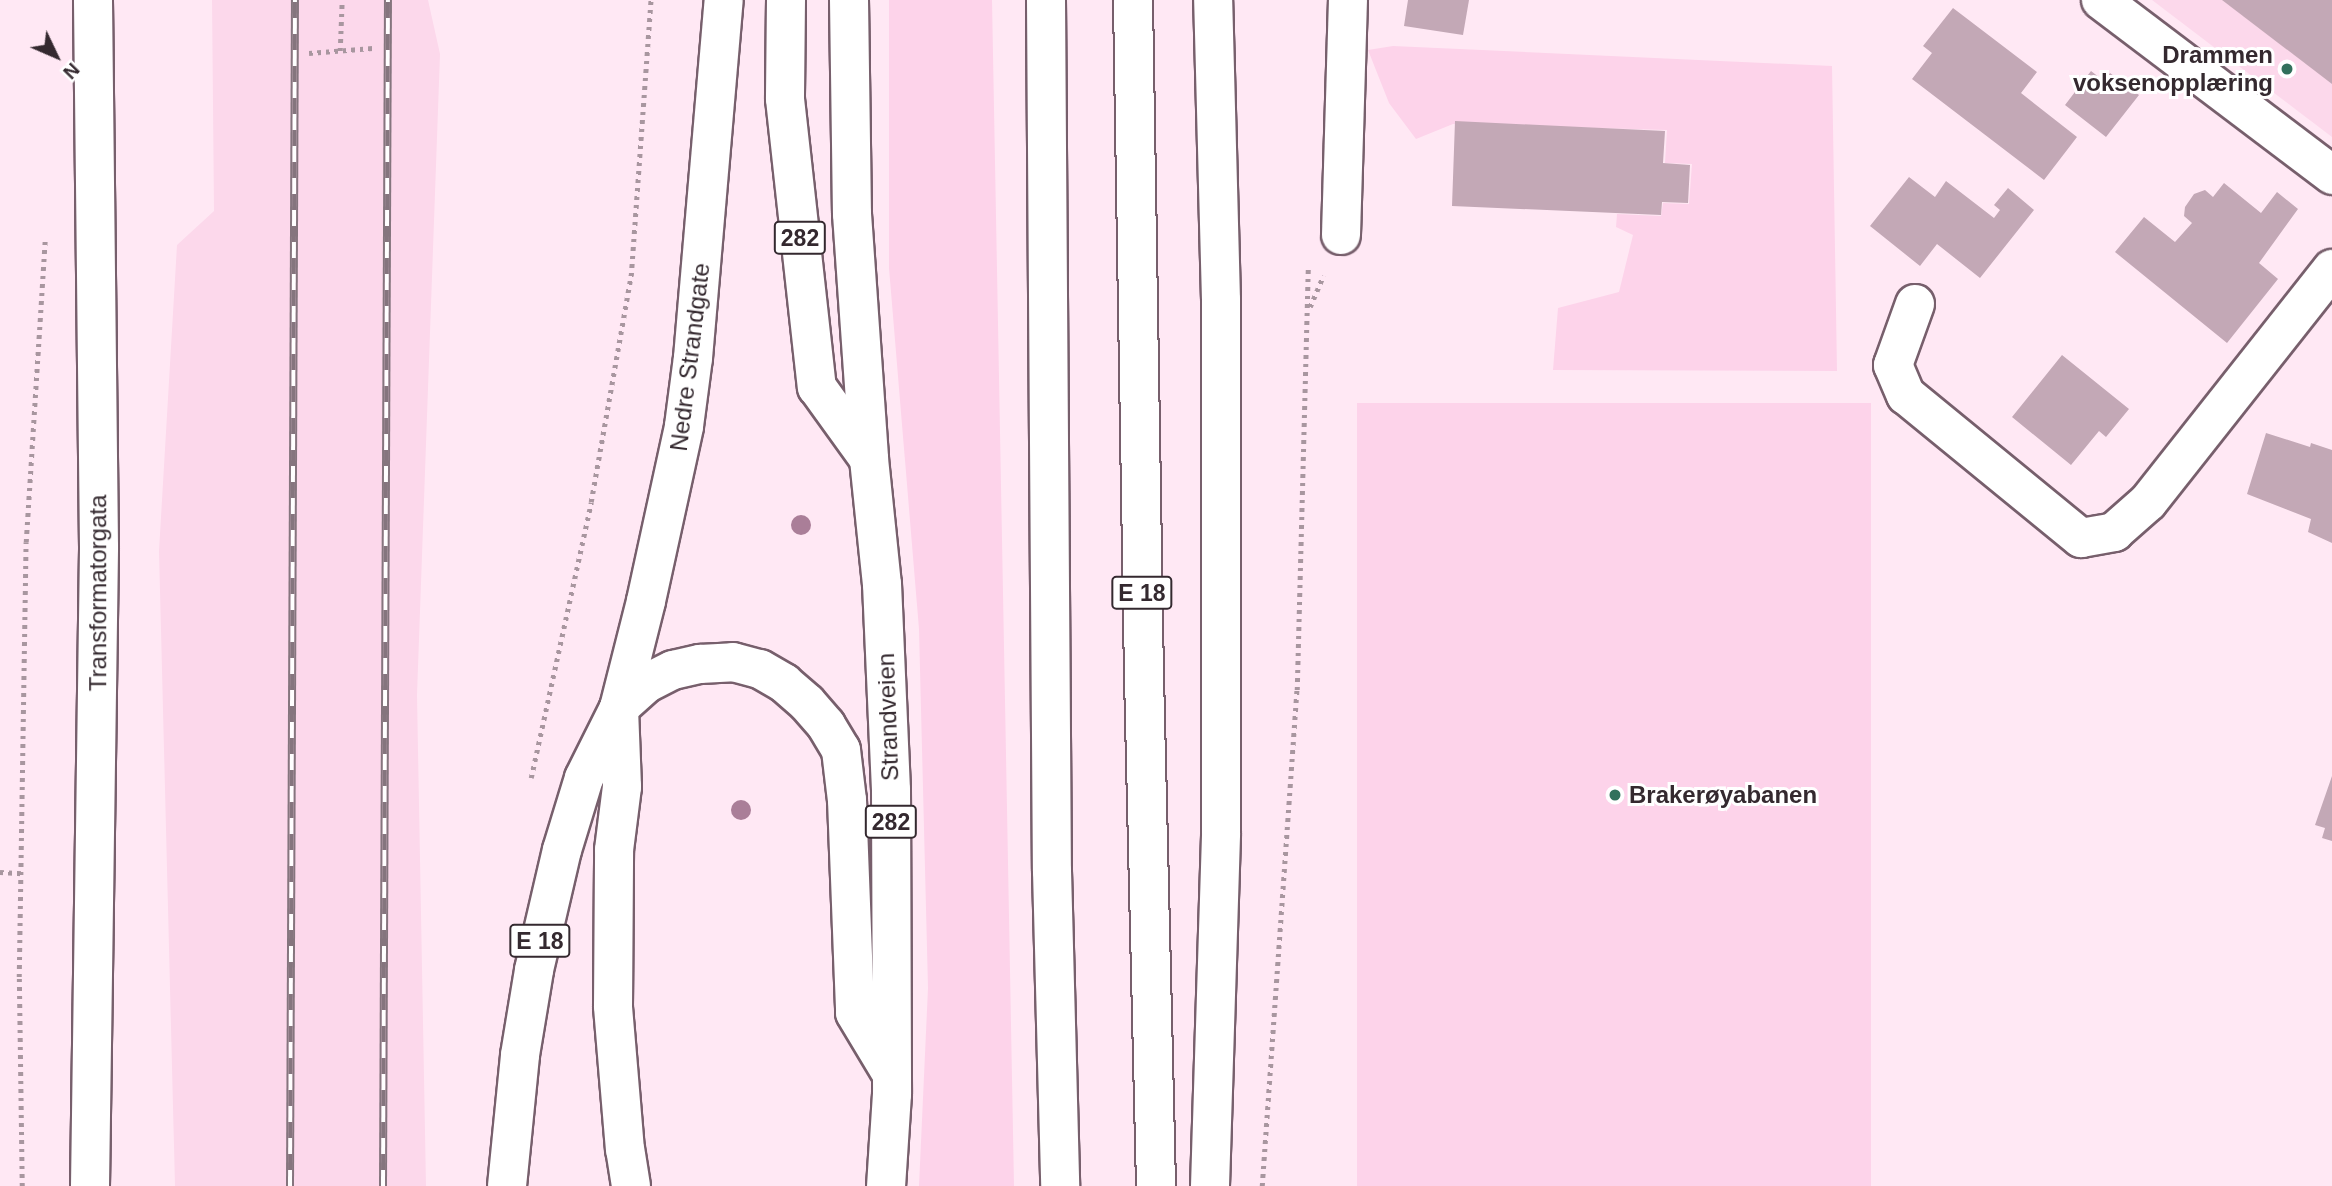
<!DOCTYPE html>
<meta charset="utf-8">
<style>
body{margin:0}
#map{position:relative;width:2332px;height:1186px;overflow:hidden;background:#ffe8f4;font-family:Helvetica,sans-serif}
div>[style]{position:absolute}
.built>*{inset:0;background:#fcd8eb}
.green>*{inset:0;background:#fdd3ea;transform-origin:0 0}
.building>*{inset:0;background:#c3a8b6}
.path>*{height:4.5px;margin-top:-2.25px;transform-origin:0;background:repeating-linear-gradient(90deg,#a8969f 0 3.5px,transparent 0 8.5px)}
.roads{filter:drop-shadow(2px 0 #775f6c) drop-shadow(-2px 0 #775f6c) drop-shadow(0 2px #775f6c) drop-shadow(0 -2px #775f6c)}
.minor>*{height:38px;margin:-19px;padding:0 19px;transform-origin:19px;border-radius:19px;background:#fff}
.major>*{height:38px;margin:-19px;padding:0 19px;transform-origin:19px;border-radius:19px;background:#fff}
.highway>*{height:38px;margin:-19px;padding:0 19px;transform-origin:19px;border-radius:19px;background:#fff}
.rail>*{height:8px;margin-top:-4px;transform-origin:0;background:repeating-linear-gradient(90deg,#fff 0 16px,#85757e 0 32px);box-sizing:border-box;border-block:2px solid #85757e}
.trees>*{width:20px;height:20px;margin:-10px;border-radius:50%;background:#aa7e98}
.dots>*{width:19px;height:19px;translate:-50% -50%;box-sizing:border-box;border:4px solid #fff;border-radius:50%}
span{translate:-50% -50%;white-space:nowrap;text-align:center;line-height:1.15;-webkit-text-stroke:6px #fff;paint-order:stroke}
.shield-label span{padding:2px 5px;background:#fff;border:2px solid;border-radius:5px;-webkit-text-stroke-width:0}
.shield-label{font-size:23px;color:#34292f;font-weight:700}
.poi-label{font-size:24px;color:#34292f;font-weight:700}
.right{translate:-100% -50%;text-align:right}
.left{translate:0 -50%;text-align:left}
.street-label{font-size:24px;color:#34292f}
.north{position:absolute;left:21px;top:21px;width:70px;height:70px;-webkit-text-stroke:5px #fff;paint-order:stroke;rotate:134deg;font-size:19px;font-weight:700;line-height:28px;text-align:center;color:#34292f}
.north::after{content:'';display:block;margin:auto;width:24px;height:32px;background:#34292f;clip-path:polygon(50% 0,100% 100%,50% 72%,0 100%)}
</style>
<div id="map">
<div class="built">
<i style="clip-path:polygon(212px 0,428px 0,440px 54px,417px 695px,426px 1186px,175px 1186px,159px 551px,177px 245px,214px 211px)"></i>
<i style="clip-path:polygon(2152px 0,2332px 0,2332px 137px)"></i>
</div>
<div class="green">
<i style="clip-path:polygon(889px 0,992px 0,1014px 1186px,919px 1186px,928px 988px,919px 629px,889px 268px)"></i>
<i style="clip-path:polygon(1393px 46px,1832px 66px,1837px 371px,1553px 370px,1558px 308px,1619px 292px,1633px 235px,1616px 227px,1617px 214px,1661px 216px,1663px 203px,1689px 204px,1692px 164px,1665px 163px,1667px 130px,1453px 124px,1416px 139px,1389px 103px,1368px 50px)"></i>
<i style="left:1871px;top:403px;width:783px;height:514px;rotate:90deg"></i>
</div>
<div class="building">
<i style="clip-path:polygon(1408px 0,1469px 0,1463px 35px,1404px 26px)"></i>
<i style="clip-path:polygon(2222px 0,2332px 0,2332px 84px)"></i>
<i style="clip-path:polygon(1953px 8px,2037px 72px,2021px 93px,2077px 137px,2044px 180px,1912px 79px,1932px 53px,1923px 46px)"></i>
<i style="clip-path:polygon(2091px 71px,2104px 81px,2110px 73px,2139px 95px,2106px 137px,2065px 105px)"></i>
<i style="clip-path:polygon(1455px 121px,1665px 131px,1663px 163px,1690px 165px,1688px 203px,1662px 202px,1661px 215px,1452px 206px)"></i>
<i style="clip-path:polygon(1909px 177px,1935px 197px,1946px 181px,1994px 218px,2000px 210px,1994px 205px,2008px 188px,2034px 210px,1980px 278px,1937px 244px,1920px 266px,1870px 226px)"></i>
<i style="clip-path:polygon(2224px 183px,2261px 213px,2277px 192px,2298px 209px,2259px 263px,2278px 279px,2227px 343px,2115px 252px,2144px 217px,2175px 242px,2192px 223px,2184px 216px,2185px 207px,2194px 194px,2205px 190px,2213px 197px)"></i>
<i style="clip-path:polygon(2062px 355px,2129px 409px,2106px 437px,2099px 431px,2071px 465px,2012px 417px)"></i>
<i style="clip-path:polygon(2266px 433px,2310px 447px,2311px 443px,2332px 450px,2332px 543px,2308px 532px,2311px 519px,2247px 494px)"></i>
<i style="clip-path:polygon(2332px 776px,2332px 841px,2322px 838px,2325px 828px,2315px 825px)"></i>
</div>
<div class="path">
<i style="left:340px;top:51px;width:51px;rotate:-87.8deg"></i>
<i style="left:309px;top:53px;width:64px;rotate:-4.5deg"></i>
<i style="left:1310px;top:307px;width:34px;rotate:-67deg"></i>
<i style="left:531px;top:778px;width:282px;rotate:-77.7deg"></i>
<i style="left:591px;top:502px;width:230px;rotate:-80deg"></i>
<i style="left:631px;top:276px;width:277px;rotate:-85.9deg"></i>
<i style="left:0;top:872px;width:22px;rotate:3deg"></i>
<i style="left:22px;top:1186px;width:209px;rotate:-90.8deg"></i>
<i style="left:19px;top:977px;width:435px;rotate:-89.1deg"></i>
<i style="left:26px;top:542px;width:305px;rotate:-86.4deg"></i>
<i style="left:1262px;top:1186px;width:497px;rotate:-86deg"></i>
<i style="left:1297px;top:690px;width:422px;rotate:-88.5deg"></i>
</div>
<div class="roads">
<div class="minor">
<i style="left:1341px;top:235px;width:235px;rotate:-88.3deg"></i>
<i style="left:1915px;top:304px;width:65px;rotate:109.8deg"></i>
<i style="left:1893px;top:365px;width:33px;rotate:67deg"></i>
<i style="left:1906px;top:395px;width:226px;rotate:39.3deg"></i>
<i style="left:2081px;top:538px;width:34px;rotate:-10deg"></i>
<i style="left:2114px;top:532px;width:45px;rotate:-41.4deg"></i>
<i style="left:2148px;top:502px;width:297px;rotate:-51.7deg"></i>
<i style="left:90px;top:1186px;width:639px;rotate:-89.19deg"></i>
<i style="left:99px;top:547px;width:547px;rotate:-90.63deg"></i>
</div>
<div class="major">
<i style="left:786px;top:0;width:99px;rotate:90.6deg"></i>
<i style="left:785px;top:99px;width:290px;rotate:83.7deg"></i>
<i style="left:817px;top:387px;width:89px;rotate:54.2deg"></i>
<i style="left:849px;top:0;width:214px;rotate:89.2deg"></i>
<i style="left:852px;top:214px;width:246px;rotate:86deg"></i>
<i style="left:869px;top:459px;width:126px;rotate:84.1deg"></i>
<i style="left:882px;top:584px;width:206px;rotate:87.5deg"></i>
<i style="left:891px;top:790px;width:304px;rotate:89.8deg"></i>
<i style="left:892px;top:1094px;width:92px;rotate:93.7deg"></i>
<i style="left:2101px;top:0;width:290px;rotate:37.1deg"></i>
<i style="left:631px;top:1186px;width:36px;rotate:-99deg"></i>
<i style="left:625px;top:1150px;width:144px;rotate:-94.8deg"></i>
<i style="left:613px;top:1006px;width:156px;rotate:-89.6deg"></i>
<i style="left:614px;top:850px;width:64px;rotate:-82.8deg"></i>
<i style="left:622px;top:787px;width:79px;rotate:-92.2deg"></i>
<i style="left:619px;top:708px;width:110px;rotate:-75.8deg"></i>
<i style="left:646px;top:601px;width:179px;rotate:-77.7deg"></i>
<i style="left:684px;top:426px;width:69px;rotate:-82.5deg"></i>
<i style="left:693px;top:358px;width:359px;rotate:-85.1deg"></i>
</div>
<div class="highway">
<i style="left:1046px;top:0;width:871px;rotate:89.61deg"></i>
<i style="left:1052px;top:871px;width:315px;rotate:88.5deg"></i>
<i style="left:1133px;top:0;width:676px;rotate:89.07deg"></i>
<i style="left:1144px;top:676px;width:510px;rotate:88.65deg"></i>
<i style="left:507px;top:1186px;width:132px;rotate:-84.3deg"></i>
<i style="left:520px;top:1055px;width:86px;rotate:-80.6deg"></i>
<i style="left:534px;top:970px;width:123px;rotate:-76.9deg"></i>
<i style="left:562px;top:850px;width:75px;rotate:-73deg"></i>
<i style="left:584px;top:778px;width:78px;rotate:-63.4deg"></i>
<i style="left:619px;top:708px;width:38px;rotate:-42deg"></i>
<i style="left:647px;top:683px;width:29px;rotate:-27deg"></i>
<i style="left:673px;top:670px;width:28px;rotate:-13deg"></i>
<i style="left:700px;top:664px;width:33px;rotate:-3deg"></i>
<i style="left:733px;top:662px;width:28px;rotate:15deg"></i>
<i style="left:760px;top:669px;width:28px;rotate:30deg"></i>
<i style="left:784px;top:683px;width:30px;rotate:41deg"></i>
<i style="left:807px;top:703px;width:29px;rotate:49deg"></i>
<i style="left:826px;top:725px;width:29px;rotate:59deg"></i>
<i style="left:841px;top:750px;width:50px;rotate:83.2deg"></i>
<i style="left:847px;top:800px;width:213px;rotate:87.8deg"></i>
<i style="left:855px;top:1013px;width:70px;rotate:59deg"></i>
<i style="left:1210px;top:1186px;width:353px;rotate:-88.2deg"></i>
<i style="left:1221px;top:833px;width:533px;rotate:-90deg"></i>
<i style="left:1221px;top:300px;width:300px;rotate:-91.5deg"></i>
</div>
</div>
<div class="rail">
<i style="left:290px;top:1186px;width:1186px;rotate:-89.76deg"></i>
<i style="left:383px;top:1186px;width:1186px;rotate:-89.76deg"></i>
</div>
<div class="trees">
<i style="left:801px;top:525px"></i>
<i style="left:741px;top:810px"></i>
</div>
<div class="dots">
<i style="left:2287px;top:69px;background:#32705c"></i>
<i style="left:1615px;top:795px;background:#32705c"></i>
</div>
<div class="shield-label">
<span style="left:800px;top:238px">282</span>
<span style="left:1142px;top:593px">E 18</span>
<span style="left:891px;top:822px">282</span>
<span style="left:540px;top:941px">E 18</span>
</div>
<div class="poi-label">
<span class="right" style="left:2273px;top:69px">Drammen<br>voksenopplæring</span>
<span class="left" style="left:1629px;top:795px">Brakerøyabanen</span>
</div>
<div class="street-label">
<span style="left:690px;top:357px;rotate:-83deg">Nedre Strandgate</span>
<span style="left:98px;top:593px;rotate:-90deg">Transformatorgata</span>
<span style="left:888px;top:717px;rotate:-92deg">Strandveien</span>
</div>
<div class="north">N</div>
</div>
